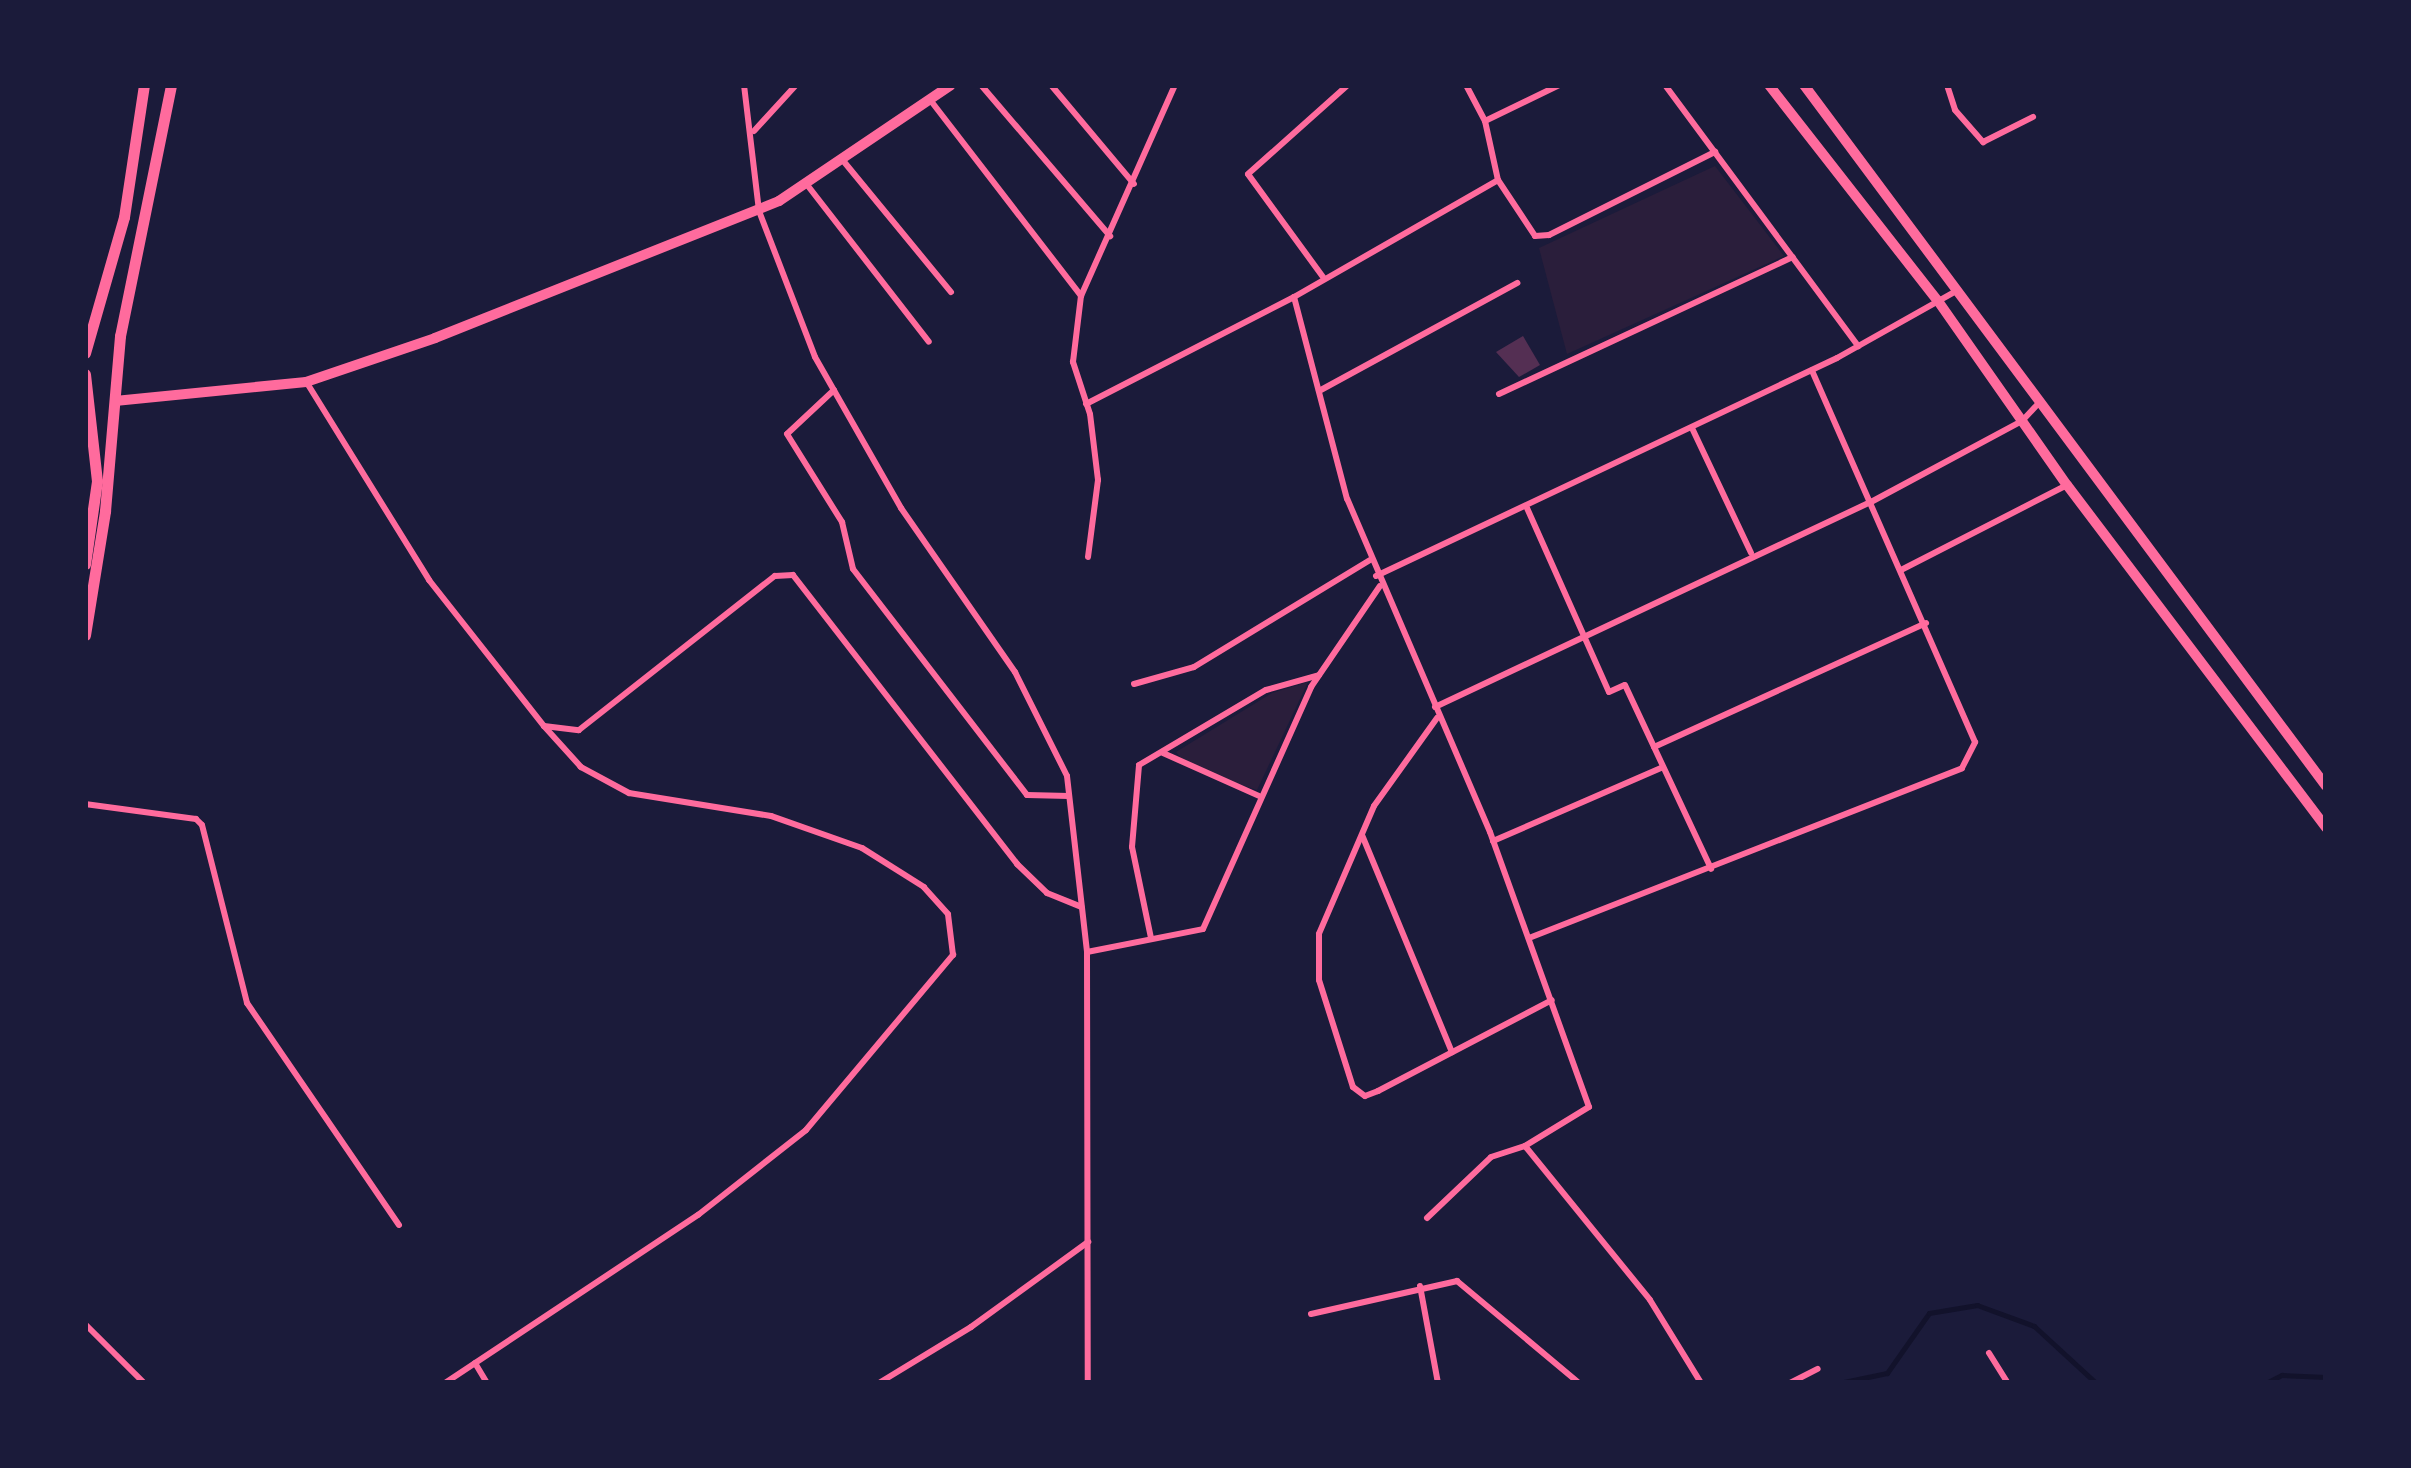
<!DOCTYPE html>
<style>
body{margin:0}
#map{position:relative;width:2411px;height:1468px;overflow:hidden;background:#1b1b3a;font-family:Poppins,sans-serif}
div>[style]{position:absolute}
.green>*{inset:0;background:#2a1e3b}
.stream>*{height:5px;margin:-2.5px;padding:0 2.5px;transform-origin:2.5px;border-radius:2.5px;background:#12122b}
.building>*{inset:0;background:#542f53}
.minor>*{height:6px;margin:-3px;padding:0 3px;transform-origin:3px;border-radius:3px;background:#ff6b9d}
.secondary>*{height:10px;margin:-5px;padding:0 5px;transform-origin:5px;border-radius:5px;background:#ff6b9d}
.primary>*{height:11px;margin:-5.5px;padding:0 5.5px;transform-origin:5.5px;border-radius:5.5px;background:#ff6b9d}
.trunk>*{height:11px;margin:-5.5px;padding:0 5.5px;transform-origin:5.5px;border-radius:5.5px;background:#ff6b9d}
span{translate:-50% -50%;white-space:nowrap;text-align:center;line-height:1.15;-webkit-text-stroke:10px #1b1b3a;paint-order:stroke}
.frame{position:absolute;inset:0;border:88px solid #1b1b3a;pointer-events:none}
</style>
<div id="map">
<div class="green">
<i style="clip-path:polygon(1715px 166px,1784px 256px,1567px 354px,1539px 248px)"></i>
<i style="clip-path:polygon(1308px 682px,1257px 790px,1189px 768px,1176px 752px,1272px 693px)"></i>
</div>
<div class="stream">
<i style="left:1839px;top:1383px;width:49px;rotate:-11.8deg"></i>
<i style="left:1887px;top:1373px;width:73px;rotate:-55deg"></i>
<i style="left:1929px;top:1313px;width:49px;rotate:-9.5deg"></i>
<i style="left:1977px;top:1305px;width:61px;rotate:20.2deg"></i>
<i style="left:2034px;top:1326px;width:84px;rotate:42.6deg"></i>
<i style="left:2266px;top:1383px;width:18px;rotate:-27deg"></i>
<i style="left:2282px;top:1375px;width:44px;rotate:2.6deg"></i>
</div>
<div class="building">
<i style="clip-path:polygon(1523px 336px,1540px 365px,1519px 377px,1496px 352px)"></i>
</div>
<div class="minor">
<i style="left:744px;top:85px;width:127px;rotate:83.2deg"></i>
<i style="left:759px;top:211px;width:156px;rotate:69deg"></i>
<i style="left:815px;top:357px;width:174px;rotate:60.3deg"></i>
<i style="left:901px;top:508px;width:200px;rotate:55.2deg"></i>
<i style="left:1015px;top:672px;width:116px;rotate:63.4deg"></i>
<i style="left:1067px;top:776px;width:177px;rotate:83.5deg"></i>
<i style="left:1087px;top:952px;width:431px;rotate:89.9deg"></i>
<i style="left:981px;top:85px;width:199px;rotate:49.5deg"></i>
<i style="left:1051px;top:85px;width:129px;rotate:50deg"></i>
<i style="left:1466px;top:85px;width:41px;rotate:62.2deg"></i>
<i style="left:1485px;top:121px;width:60px;rotate:77.6deg"></i>
<i style="left:1498px;top:180px;width:67px;rotate:56.5deg"></i>
<i style="left:1535px;top:236px;width:14px;rotate:-4deg"></i>
<i style="left:1549px;top:235px;width:186px;rotate:-26.6deg"></i>
<i style="left:1665px;top:85px;width:325px;rotate:53.5deg"></i>
<i style="left:1947px;top:85px;width:26px;rotate:72deg"></i>
<i style="left:1955px;top:110px;width:43px;rotate:48.8deg"></i>
<i style="left:1983px;top:142px;width:56px;rotate:-26.6deg"></i>
<i style="left:931px;top:101px;width:246px;rotate:52.4deg"></i>
<i style="left:1485px;top:121px;width:82px;rotate:-25.9deg"></i>
<i style="left:754px;top:131px;width:62px;rotate:-47.6deg"></i>
<i style="left:845px;top:163px;width:167px;rotate:50.6deg"></i>
<i style="left:808px;top:186px;width:197px;rotate:52.2deg"></i>
<i style="left:1323px;top:277px;width:127px;rotate:-126.1deg"></i>
<i style="left:1248px;top:174px;width:134px;rotate:-41.7deg"></i>
<i style="left:307px;top:383px;width:232px;rotate:58.2deg"></i>
<i style="left:429px;top:580px;width:186px;rotate:51.8deg"></i>
<i style="left:544px;top:726px;width:35px;rotate:7deg"></i>
<i style="left:579px;top:730px;width:249px;rotate:-38.2deg"></i>
<i style="left:775px;top:576px;width:18px;rotate:-3deg"></i>
<i style="left:793px;top:575px;width:366px;rotate:52.2deg"></i>
<i style="left:1017px;top:864px;width:42px;rotate:44deg"></i>
<i style="left:1047px;top:893px;width:37px;rotate:22deg"></i>
<i style="left:834px;top:390px;width:64px;rotate:136.9deg"></i>
<i style="left:787px;top:434px;width:104px;rotate:58deg"></i>
<i style="left:842px;top:522px;width:48px;rotate:76.8deg"></i>
<i style="left:853px;top:569px;width:285px;rotate:52.4deg"></i>
<i style="left:1027px;top:795px;width:42px;rotate:1.4deg"></i>
<i style="left:1319px;top:391px;width:226px;rotate:-28.6deg"></i>
<i style="left:1499px;top:394px;width:324px;rotate:-25deg"></i>
<i style="left:1086px;top:404px;width:234px;rotate:-27.2deg"></i>
<i style="left:1692px;top:428px;width:138px;rotate:64.7deg"></i>
<i style="left:1527px;top:508px;width:201px;rotate:66deg"></i>
<i style="left:1609px;top:692px;width:17px;rotate:-24deg"></i>
<i style="left:1625px;top:685px;width:203px;rotate:64.9deg"></i>
<i style="left:1088px;top:557px;width:78px;rotate:-82.6deg"></i>
<i style="left:1098px;top:480px;width:66px;rotate:-96.9deg"></i>
<i style="left:1090px;top:414px;width:55px;rotate:-108.1deg"></i>
<i style="left:1073px;top:362px;width:66px;rotate:-83.1deg"></i>
<i style="left:1081px;top:296px;width:231px;rotate:-66deg"></i>
<i style="left:1901px;top:570px;width:186px;rotate:-27.1deg"></i>
<i style="left:1376px;top:576px;width:510px;rotate:-25.31deg"></i>
<i style="left:1837px;top:358px;width:139px;rotate:-29.3deg"></i>
<i style="left:1134px;top:684px;width:62px;rotate:-15.8deg"></i>
<i style="left:1194px;top:667px;width:206px;rotate:-31.3deg"></i>
<i style="left:1435px;top:707px;width:482px;rotate:-25.2deg"></i>
<i style="left:1871px;top:502px;width:171px;rotate:-28.2deg"></i>
<i style="left:2022px;top:421px;width:25px;rotate:-47deg"></i>
<i style="left:1437px;top:718px;width:108px;rotate:125.6deg"></i>
<i style="left:1374px;top:806px;width:139px;rotate:113.3deg"></i>
<i style="left:1319px;top:934px;width:46px;rotate:90deg"></i>
<i style="left:1319px;top:980px;width:112px;rotate:72.4deg"></i>
<i style="left:1353px;top:1087px;width:15px;rotate:37deg"></i>
<i style="left:1365px;top:1096px;width:14px;rotate:-21deg"></i>
<i style="left:1378px;top:1091px;width:196px;rotate:-27.6deg"></i>
<i style="left:1654px;top:747px;width:299px;rotate:-24.5deg"></i>
<i style="left:1163px;top:753px;width:105px;rotate:24.1deg"></i>
<i style="left:85px;top:804px;width:112px;rotate:7.7deg"></i>
<i style="left:196px;top:819px;width:8px;rotate:45deg"></i>
<i style="left:202px;top:825px;width:184px;rotate:75.8deg"></i>
<i style="left:247px;top:1003px;width:269px;rotate:55.6deg"></i>
<i style="left:1362px;top:835px;width:235px;rotate:67.5deg"></i>
<i style="left:1493px;top:841px;width:185px;rotate:-23.5deg"></i>
<i style="left:1151px;top:938px;width:93px;rotate:-101.8deg"></i>
<i style="left:1132px;top:847px;width:82px;rotate:-85.1deg"></i>
<i style="left:1139px;top:765px;width:147px;rotate:-30.6deg"></i>
<i style="left:1266px;top:690px;width:55px;rotate:-15.8deg"></i>
<i style="left:1529px;top:938px;width:465px;rotate:-21.4deg"></i>
<i style="left:1962px;top:768px;width:29px;rotate:-63deg"></i>
<i style="left:1975px;top:742px;width:406px;rotate:-113.7deg"></i>
<i style="left:1087px;top:952px;width:118px;rotate:-11.2deg"></i>
<i style="left:1203px;top:929px;width:265px;rotate:-65.9deg"></i>
<i style="left:1311px;top:687px;width:122px;rotate:-55.7deg"></i>
<i style="left:1525px;top:1146px;width:198px;rotate:50.9deg"></i>
<i style="left:1650px;top:1300px;width:97px;rotate:58.4deg"></i>
<i style="left:1427px;top:1218px;width:88px;rotate:-43.6deg"></i>
<i style="left:1491px;top:1157px;width:36px;rotate:-18deg"></i>
<i style="left:1525px;top:1146px;width:75px;rotate:-31.4deg"></i>
<i style="left:1589px;top:1107px;width:292px;rotate:-109.8deg"></i>
<i style="left:1490px;top:832px;width:362px;rotate:-113.2deg"></i>
<i style="left:1347px;top:499px;width:209px;rotate:-104.7deg"></i>
<i style="left:1294px;top:297px;width:235px;rotate:-29.8deg"></i>
<i style="left:1420px;top:1286px;width:99px;rotate:79.5deg"></i>
<i style="left:1311px;top:1314px;width:150px;rotate:-12.7deg"></i>
<i style="left:1457px;top:1281px;width:159px;rotate:39.9deg"></i>
<i style="left:85px;top:1324px;width:83px;rotate:45deg"></i>
<i style="left:1989px;top:1353px;width:36px;rotate:58deg"></i>
<i style="left:475px;top:1363px;width:23px;rotate:59deg"></i>
<i style="left:445px;top:1383px;width:304px;rotate:-33.6deg"></i>
<i style="left:698px;top:1215px;width:137px;rotate:-38.2deg"></i>
<i style="left:806px;top:1130px;width:229px;rotate:-50deg"></i>
<i style="left:953px;top:955px;width:41px;rotate:-97deg"></i>
<i style="left:948px;top:914px;width:36px;rotate:-132deg"></i>
<i style="left:924px;top:887px;width:73px;rotate:-147.8deg"></i>
<i style="left:862px;top:848px;width:96px;rotate:-160.6deg"></i>
<i style="left:771px;top:816px;width:144px;rotate:-170.8deg"></i>
<i style="left:629px;top:793px;width:55px;rotate:-151.6deg"></i>
<i style="left:581px;top:767px;width:55px;rotate:-132.1deg"></i>
<i style="left:879px;top:1383px;width:108px;rotate:-31.3deg"></i>
<i style="left:971px;top:1327px;width:145px;rotate:-36deg"></i>
<i style="left:1790px;top:1383px;width:31px;rotate:-27deg"></i>
</div>
<div class="secondary">
<i style="left:1769px;top:85px;width:274px;rotate:52deg"></i>
<i style="left:1938px;top:301px;width:225px;rotate:55deg"></i>
<i style="left:2067px;top:485px;width:430px;rotate:52.9deg"></i>
<i style="left:1804px;top:85px;width:874px;rotate:53.33deg"></i>
<i style="left:115px;top:401px;width:192px;rotate:-5.7deg"></i>
<i style="left:306px;top:382px;width:136px;rotate:-18.8deg"></i>
<i style="left:435px;top:338px;width:370px;rotate:-21.7deg"></i>
<i style="left:779px;top:201px;width:207px;rotate:-34deg"></i>
</div>
<div class="primary">
<i style="left:85px;top:353px;width:141px;rotate:-74deg"></i>
<i style="left:124px;top:217px;width:134px;rotate:-81.4deg"></i>
<i style="left:85px;top:635px;width:126px;rotate:-80.8deg"></i>
<i style="left:105px;top:511px;width:176px;rotate:-85.1deg"></i>
<i style="left:120px;top:336px;width:256px;rotate:-78.5deg"></i>
</div>
<div class="trunk">
<i style="left:85px;top:374px;width:108px;rotate:83.6deg"></i>
<i style="left:97px;top:481px;width:84px;rotate:98.2deg"></i>
</div>
<div class="frame"></div>
</div>
